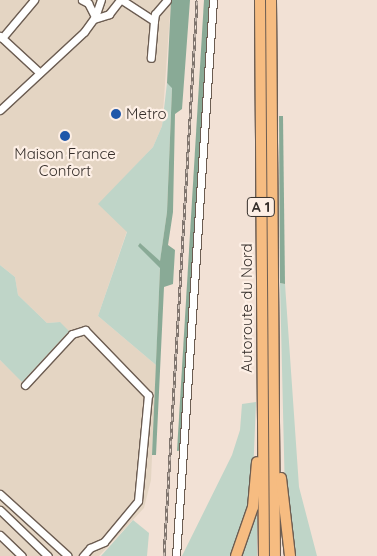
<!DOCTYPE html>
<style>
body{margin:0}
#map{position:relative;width:377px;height:556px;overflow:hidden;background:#f2e1d5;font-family:Quicksand,sans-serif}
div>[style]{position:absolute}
.industrial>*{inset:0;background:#e4d5c3}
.green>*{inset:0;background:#bfd5c8}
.forest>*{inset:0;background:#89aa96}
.roads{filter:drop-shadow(1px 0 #6c5d52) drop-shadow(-1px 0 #6c5d52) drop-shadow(0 1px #6c5d52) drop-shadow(0 -1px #6c5d52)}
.minor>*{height:7px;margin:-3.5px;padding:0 3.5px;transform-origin:3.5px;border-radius:3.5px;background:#fff}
.highway>*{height:10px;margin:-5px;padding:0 5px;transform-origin:5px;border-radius:5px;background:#f6bc81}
.rail>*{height:3px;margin-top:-1.5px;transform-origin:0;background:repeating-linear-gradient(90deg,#fdefe5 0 4px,#80756e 0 8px);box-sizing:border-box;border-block:1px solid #80756e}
.dots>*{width:14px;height:14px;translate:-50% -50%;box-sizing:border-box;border:2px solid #fdefe5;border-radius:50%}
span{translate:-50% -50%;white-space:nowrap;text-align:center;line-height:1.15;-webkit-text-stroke:4.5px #fdefe5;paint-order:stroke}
.shield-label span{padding:1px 4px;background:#fdefe5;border:1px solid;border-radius:4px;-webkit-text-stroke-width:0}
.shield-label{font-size:14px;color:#352e2a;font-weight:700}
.poi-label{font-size:15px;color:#352e2a}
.left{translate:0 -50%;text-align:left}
.street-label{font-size:15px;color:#352e2a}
</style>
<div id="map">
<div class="industrial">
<i style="clip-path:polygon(0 0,171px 0,162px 126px,153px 147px,99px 204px,127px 231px,98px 316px,156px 365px,151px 480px,144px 508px,99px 556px,0 556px,0 360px,22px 381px,60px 322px,47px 323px,18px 295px,15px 277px,0 265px)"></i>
</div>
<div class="green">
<i style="clip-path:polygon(167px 83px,172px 87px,167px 212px,160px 262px,140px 243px,160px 267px,156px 365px,98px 316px,127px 232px,98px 204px,153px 147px,162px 126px)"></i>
<i style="clip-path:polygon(0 265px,15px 277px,18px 295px,47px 323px,60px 322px,69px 331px,22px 382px,0 360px)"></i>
<i style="clip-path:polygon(280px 283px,285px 284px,299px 487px,317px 556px,293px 556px,285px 496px)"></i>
<i style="clip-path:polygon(256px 402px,252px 501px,232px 556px,182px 556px,232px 455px,240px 430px,242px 404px)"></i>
<i style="clip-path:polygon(257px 506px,257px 556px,239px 556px)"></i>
<i style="clip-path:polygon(133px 520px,149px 533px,147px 556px,101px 556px)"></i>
</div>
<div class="forest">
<i style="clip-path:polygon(171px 0,190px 0,182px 109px,175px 114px,173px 212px,168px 245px,175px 250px,173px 284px,164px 287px,156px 455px,152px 455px,160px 268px,138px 246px,140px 243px,160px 261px,167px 212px,172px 88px,167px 83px)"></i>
<i style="clip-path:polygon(204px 0,213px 0,183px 450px,177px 451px)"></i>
<i style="clip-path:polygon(279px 116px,283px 116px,285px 284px,280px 283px)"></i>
</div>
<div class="roads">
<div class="minor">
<i style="left:82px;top:0;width:7px;rotate:27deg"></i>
<i style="left:88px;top:3px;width:16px;rotate:63deg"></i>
<i style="left:122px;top:0;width:38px;rotate:33deg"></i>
<i style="left:154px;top:21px;width:37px;rotate:95deg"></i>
<i style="left:94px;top:19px;width:16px;rotate:-18deg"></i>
<i style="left:109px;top:14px;width:18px;rotate:-52deg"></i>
<i style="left:154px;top:21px;width:7px;rotate:-82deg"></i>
<i style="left:155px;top:14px;width:18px;rotate:-49deg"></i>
<i style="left:0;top:36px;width:54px;rotate:42.8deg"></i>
<i style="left:2px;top:38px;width:50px;rotate:-49.9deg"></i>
<i style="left:0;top:110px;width:115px;rotate:-42.9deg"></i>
<i style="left:84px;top:32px;width:19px;rotate:-54deg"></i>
<i style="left:95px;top:17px;width:18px;rotate:-71deg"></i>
<i style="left:25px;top:385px;width:69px;rotate:-47.3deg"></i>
<i style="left:72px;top:334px;width:14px;rotate:-17deg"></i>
<i style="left:85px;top:330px;width:91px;rotate:45.9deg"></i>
<i style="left:148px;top:395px;width:106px;rotate:95.4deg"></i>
<i style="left:138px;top:501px;width:53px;rotate:129.7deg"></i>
<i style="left:104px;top:542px;width:15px;rotate:157deg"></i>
<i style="left:90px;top:548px;width:11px;rotate:131deg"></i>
<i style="left:0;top:494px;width:91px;rotate:42.3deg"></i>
<i style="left:0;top:510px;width:66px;rotate:43.8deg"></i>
<i style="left:0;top:535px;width:30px;rotate:44deg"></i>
<i style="left:176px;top:556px;width:557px;rotate:-86.19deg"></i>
</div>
<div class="highway">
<i style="left:260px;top:0;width:556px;rotate:89.59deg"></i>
<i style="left:271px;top:0;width:556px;rotate:89.59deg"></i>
<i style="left:281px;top:478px;width:79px;rotate:83.4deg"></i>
<i style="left:236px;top:556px;width:52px;rotate:-70.9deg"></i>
<i style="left:253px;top:507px;width:45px;rotate:-84.9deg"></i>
</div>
</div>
<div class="rail">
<i style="left:164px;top:556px;width:557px;rotate:-86.6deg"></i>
</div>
<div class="dots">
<i style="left:116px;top:114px;background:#1f57a9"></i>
<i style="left:65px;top:136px;background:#1f57a9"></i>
</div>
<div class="shield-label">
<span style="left:261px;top:207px">A 1</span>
</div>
<div class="poi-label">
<span class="left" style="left:126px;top:114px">Metro</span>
<span style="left:65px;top:162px">Maison France<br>Confort</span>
</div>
<div class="street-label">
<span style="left:247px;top:308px;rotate:-90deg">Autoroute du Nord</span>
</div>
</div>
